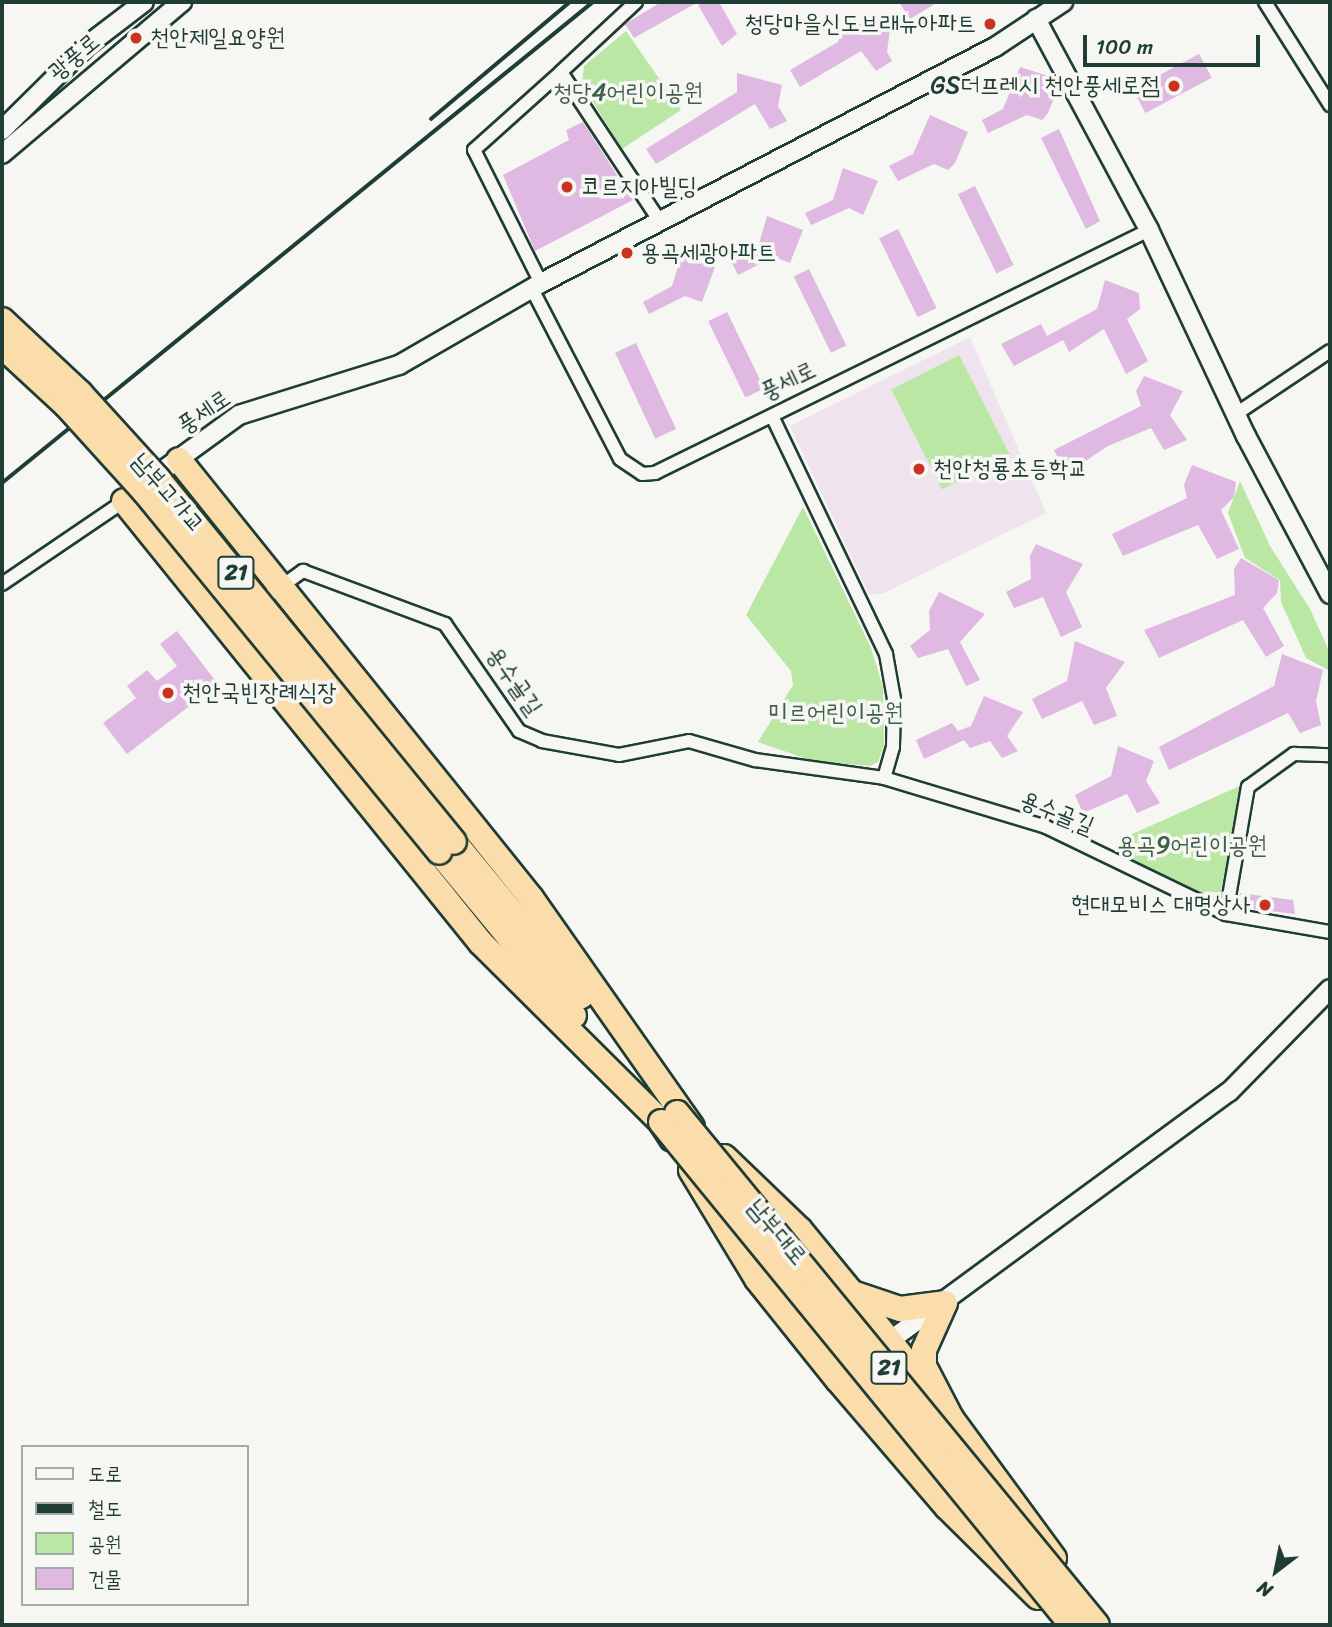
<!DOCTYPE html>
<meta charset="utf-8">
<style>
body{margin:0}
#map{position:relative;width:1332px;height:1627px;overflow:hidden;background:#f6f6f2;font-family:Sriracha,"Poor Story",sans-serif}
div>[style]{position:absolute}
.built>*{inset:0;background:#efe4ed}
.green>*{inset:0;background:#bae7a4;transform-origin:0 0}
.building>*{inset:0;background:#dfb9e2;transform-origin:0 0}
.roads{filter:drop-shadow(2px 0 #1f3d34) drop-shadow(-2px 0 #1f3d34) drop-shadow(0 2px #1f3d34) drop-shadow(0 -2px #1f3d34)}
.street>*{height:12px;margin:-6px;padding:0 6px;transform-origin:6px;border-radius:6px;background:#f6f6f2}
.secondary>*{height:18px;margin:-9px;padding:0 9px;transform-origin:9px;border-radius:9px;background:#f6f6f2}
.highway>*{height:24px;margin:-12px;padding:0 12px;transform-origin:12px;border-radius:12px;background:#fbddab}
.rail>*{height:3.5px;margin:-1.75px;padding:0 1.75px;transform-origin:1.75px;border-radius:1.75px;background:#1f3d34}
.bridges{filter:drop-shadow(2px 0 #1f3d34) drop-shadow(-2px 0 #1f3d34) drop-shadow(0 2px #1f3d34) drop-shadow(0 -2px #1f3d34)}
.highway-bridge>*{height:24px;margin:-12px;padding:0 12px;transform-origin:12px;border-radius:12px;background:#fbddab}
.dots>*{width:19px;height:19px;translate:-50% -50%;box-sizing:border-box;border:4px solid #f6f6f2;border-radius:50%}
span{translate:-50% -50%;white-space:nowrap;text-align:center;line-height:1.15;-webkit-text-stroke:7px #f6f6f2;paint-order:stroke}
.shield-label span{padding:2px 5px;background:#f6f6f2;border:2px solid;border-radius:5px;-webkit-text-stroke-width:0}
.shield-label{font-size:23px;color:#1f3d34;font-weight:700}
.poi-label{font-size:24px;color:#1f3d34}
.right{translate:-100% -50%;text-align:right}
.left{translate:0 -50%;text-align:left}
.street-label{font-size:24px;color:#1f3d34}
.park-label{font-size:24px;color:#3e5f4a}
.frame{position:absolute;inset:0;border:4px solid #1f3d34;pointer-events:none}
.legend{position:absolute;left:21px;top:1445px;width:228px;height:161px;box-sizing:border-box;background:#f6f6f2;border:2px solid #a0aca6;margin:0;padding:9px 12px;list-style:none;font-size:21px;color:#1f3d34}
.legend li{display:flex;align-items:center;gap:14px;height:35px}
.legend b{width:35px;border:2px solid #a0aca6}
.north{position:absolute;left:1241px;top:1536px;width:70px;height:70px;-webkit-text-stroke:5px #f6f6f2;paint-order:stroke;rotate:212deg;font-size:19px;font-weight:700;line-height:28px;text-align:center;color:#1f3d34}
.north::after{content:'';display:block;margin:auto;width:24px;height:32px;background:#1f3d34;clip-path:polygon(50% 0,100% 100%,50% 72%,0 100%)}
.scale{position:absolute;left:1083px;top:35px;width:177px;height:32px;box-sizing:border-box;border:4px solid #1f3d34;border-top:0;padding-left:9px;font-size:21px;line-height:24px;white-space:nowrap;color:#1f3d34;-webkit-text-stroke:5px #f6f6f2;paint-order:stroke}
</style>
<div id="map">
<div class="built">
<i style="clip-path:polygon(970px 337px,1046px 513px,884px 593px,869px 595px,790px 426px)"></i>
</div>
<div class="green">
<i style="clip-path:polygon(626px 31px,681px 110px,622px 149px,582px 84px,584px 66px)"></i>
<i style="left:959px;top:355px;width:112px;height:76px;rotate:63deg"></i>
<i style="clip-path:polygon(1240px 481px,1270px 546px,1310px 609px,1330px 653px,1330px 671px,1306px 658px,1281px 602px,1280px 580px,1245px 558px,1228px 513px)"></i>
<i style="clip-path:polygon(803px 507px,871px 648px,883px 687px,884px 746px,878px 762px,870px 766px,813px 761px,758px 742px,793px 685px,791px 671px,746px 615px)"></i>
<i style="clip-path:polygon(1244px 784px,1220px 894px,1210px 899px,1114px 852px,1121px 839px)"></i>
</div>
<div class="building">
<i style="clip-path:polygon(661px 2px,698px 2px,634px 38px,625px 24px)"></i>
<i style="clip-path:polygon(704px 2px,719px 2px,737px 34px,722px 46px,698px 5px)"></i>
<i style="clip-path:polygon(899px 2px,938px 2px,910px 19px)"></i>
<i style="clip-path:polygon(846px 22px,890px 29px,887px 52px,892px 61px,876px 71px,861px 51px,800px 87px,790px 70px,838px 42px)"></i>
<i style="left:1199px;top:54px;width:27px;height:75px;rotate:62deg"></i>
<i style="clip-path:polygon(1020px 67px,1055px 78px,1059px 86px,1048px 113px,1042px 120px,1027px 115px,988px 133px,982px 120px,1003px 109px)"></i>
<i style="clip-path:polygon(737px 73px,782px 85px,778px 106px,787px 121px,770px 129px,755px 104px,656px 164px,646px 149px,737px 92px)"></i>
<i style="clip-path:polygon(930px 115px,968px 132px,955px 163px,948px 170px,934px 164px,898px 181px,889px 166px,913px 154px)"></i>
<i style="clip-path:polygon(583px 122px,633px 200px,535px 251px,503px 175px,569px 140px,566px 130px)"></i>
<i style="clip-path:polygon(1059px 129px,1100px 221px,1086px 229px,1041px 138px)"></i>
<i style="clip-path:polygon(843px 168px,878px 181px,863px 215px,849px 208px,811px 225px,805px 213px,833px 200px)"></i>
<i style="left:975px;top:186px;width:88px;height:19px;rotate:64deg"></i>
<i style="clip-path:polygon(767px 216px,803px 230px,790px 263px,774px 257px,738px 275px,731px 261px,758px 247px)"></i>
<i style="left:898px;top:229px;width:88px;height:21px;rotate:64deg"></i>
<i style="clip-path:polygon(682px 254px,715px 267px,702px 302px,685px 296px,649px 314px,643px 302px,672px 286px)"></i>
<i style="left:809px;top:269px;width:85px;height:17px;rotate:64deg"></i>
<i style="clip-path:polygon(1105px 280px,1139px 293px,1140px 309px,1127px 319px,1148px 361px,1126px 374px,1104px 329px,1069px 352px,1063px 340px,1014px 366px,1001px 344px,1041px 324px,1047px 336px,1097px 309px)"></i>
<i style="left:727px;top:312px;width:85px;height:21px;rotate:64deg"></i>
<i style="left:636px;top:343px;width:95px;height:23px;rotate:65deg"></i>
<i style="clip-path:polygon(1144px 376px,1183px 391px,1170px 415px,1187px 440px,1164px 450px,1151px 428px,1108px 446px,1066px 474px,1054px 450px,1141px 406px,1136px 391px)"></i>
<i style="clip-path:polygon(1192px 465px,1236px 482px,1234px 497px,1221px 510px,1239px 549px,1217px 559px,1198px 525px,1123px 556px,1112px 534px,1187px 498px,1184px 485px)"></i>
<i style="clip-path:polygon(1036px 544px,1083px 564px,1066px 592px,1082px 627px,1061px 637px,1043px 597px,1014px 608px,1006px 592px,1031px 579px,1030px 556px)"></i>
<i style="clip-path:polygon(1241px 558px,1279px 580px,1277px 593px,1263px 608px,1284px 646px,1266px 657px,1243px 620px,1159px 658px,1144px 630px,1235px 595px,1234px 569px)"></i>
<i style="clip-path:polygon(939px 592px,985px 614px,960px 642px,980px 680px,966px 686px,948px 649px,918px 658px,910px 646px,930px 630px,929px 611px)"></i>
<i style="clip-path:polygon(177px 631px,218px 684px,127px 754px,103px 723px,136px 698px,127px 686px,147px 670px,157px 681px,177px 666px,160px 644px)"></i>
<i style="clip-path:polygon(1075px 641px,1125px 662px,1106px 688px,1117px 716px,1094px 725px,1082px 701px,1042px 719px,1032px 699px,1067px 681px)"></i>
<i style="clip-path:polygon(1282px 654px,1323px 670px,1316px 701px,1321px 725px,1300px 733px,1288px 713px,1169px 770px,1159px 747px,1274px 686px)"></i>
<i style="clip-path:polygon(984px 696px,1023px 712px,1007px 736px,1018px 751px,1002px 758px,990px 741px,970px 748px,964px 740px,924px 759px,916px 740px,952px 723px,958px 731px,971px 726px)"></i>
<i style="clip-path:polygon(1118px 746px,1154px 761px,1146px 781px,1160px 803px,1137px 813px,1127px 794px,1083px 813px,1075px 795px,1111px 776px)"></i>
<i style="clip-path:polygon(1240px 893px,1293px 900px,1295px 914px,1236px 907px)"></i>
</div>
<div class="roads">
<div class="street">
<i style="left:636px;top:2px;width:103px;rotate:137deg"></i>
<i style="left:561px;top:72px;width:181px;rotate:56.5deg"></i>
<i style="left:1265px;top:2px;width:122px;rotate:57.7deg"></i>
<i style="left:541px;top:283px;width:149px;rotate:-116.7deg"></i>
<i style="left:474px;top:150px;width:117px;rotate:-41.9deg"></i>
<i style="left:532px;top:289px;width:191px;rotate:62.6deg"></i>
<i style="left:620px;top:459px;width:27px;rotate:34deg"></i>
<i style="left:642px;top:474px;width:13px;rotate:-4deg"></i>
<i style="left:655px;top:473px;width:551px;rotate:-26.19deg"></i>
<i style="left:1236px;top:414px;width:113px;rotate:-33.8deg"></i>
<i style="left:772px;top:416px;width:264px;rotate:64.4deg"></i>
<i style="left:886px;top:654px;width:46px;rotate:79.9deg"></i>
<i style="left:894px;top:699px;width:48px;rotate:91.2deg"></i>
<i style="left:893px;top:747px;width:32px;rotate:106deg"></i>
<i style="left:2px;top:584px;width:148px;rotate:-34.2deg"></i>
<i style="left:257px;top:604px;width:57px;rotate:-35.7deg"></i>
<i style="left:303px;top:571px;width:152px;rotate:20.5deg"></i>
<i style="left:445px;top:624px;width:130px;rotate:55.3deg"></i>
<i style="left:519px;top:731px;width:25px;rotate:23deg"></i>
<i style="left:542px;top:741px;width:78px;rotate:10.3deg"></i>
<i style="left:619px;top:755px;width:71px;rotate:-11.3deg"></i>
<i style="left:689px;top:741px;width:69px;rotate:16.1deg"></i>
<i style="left:755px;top:760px;width:130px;rotate:7.9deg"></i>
<i style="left:884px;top:778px;width:169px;rotate:16.8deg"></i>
<i style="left:1046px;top:827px;width:200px;rotate:25.8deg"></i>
<i style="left:1226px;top:914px;width:106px;rotate:9.8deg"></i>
<i style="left:1226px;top:914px;width:129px;rotate:-80.2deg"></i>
<i style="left:1248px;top:787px;width:57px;rotate:-35.7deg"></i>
<i style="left:1294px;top:754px;width:36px;rotate:2deg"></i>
</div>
<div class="secondary">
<i style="left:1036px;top:19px;width:239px;rotate:61.8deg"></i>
<i style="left:1149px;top:230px;width:228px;rotate:64.8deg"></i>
<i style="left:1246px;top:436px;width:179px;rotate:62deg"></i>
<i style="left:2px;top:130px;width:122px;rotate:-44.7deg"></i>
<i style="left:89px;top:44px;width:69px;rotate:-37.4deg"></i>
<i style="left:2px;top:154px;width:236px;rotate:-40.2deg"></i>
<i style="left:147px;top:482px;width:114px;rotate:-36.1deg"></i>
<i style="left:239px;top:415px;width:168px;rotate:-17.4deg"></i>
<i style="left:399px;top:365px;width:164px;rotate:-30deg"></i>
<i style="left:541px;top:283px;width:512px;rotate:-27.47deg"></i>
<i style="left:995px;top:47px;width:82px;rotate:-33.5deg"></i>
<i style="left:880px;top:1348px;width:433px;rotate:-36.3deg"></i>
<i style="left:1229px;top:1092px;width:144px;rotate:-45.6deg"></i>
</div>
<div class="highway">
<i style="left:179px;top:460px;width:562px;rotate:51.21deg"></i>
<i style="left:531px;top:898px;width:280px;rotate:54.9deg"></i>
<i style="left:124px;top:501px;width:568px;rotate:51.07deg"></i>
<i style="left:481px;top:943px;width:254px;rotate:44.8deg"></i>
<i style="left:661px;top:1122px;width:20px;rotate:57deg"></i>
<i style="left:454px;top:842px;width:200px;rotate:50.5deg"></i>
<i style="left:439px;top:852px;width:212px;rotate:50.5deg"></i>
<i style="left:724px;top:1157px;width:105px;rotate:43.8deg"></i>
<i style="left:800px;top:1230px;width:82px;rotate:50.5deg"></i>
<i style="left:852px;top:1293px;width:51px;rotate:18.4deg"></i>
<i style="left:900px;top:1309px;width:45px;rotate:-7.6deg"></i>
<i style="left:691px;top:1170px;width:127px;rotate:58.8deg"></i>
<i style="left:757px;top:1279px;width:129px;rotate:51.3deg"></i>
<i style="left:838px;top:1380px;width:167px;rotate:49.4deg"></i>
<i style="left:947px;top:1507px;width:128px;rotate:44.7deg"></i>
<i style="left:852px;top:1294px;width:122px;rotate:51.3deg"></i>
<i style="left:945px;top:1303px;width:51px;rotate:114.1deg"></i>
<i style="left:924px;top:1350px;width:16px;rotate:90deg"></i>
<i style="left:924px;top:1366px;width:59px;rotate:62.6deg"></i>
<i style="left:951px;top:1418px;width:174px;rotate:53.7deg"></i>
</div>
</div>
<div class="rail">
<i style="left:431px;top:119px;width:182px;rotate:-40.1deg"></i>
<i style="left:2px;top:483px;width:762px;rotate:-39.14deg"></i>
</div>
<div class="bridges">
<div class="highway-bridge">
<i style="left:2px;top:320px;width:107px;rotate:43.1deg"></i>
<i style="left:80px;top:393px;width:116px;rotate:47.8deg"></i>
<i style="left:158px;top:479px;width:468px;rotate:50.8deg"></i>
<i style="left:2px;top:346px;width:88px;rotate:42.7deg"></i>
<i style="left:67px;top:406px;width:115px;rotate:47.8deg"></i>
<i style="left:144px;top:491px;width:466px;rotate:50.7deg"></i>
<i style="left:677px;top:1113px;width:662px;rotate:50.64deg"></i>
<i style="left:661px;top:1122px;width:650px;rotate:50.75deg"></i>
</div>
</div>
<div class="dots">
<i style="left:990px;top:24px;background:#c8321e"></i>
<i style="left:136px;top:38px;background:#c8321e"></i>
<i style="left:1174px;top:86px;background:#c8321e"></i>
<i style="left:567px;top:187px;background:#c8321e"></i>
<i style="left:627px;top:253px;background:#c8321e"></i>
<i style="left:919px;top:469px;background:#c8321e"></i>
<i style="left:168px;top:693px;background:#c8321e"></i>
<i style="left:1265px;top:905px;background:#c8321e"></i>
</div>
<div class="shield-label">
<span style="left:236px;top:573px">21</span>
<span style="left:889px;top:1368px">21</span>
</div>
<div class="poi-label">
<span class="right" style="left:976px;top:24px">청당마을신도브래뉴아파트</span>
<span class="left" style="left:150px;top:38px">천안제일요양원</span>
<span class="right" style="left:1160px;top:86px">GS더프레시 천안풍세로점</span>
<span class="left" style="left:581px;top:187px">코르지아빌딩</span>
<span class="left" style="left:641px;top:253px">용곡세광아파트</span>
<span class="left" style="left:933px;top:469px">천안청룡초등학교</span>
<span class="left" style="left:182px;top:693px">천안국빈장례식장</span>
<span class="right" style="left:1251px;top:905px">현대모비스 대명상사</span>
</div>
<div class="street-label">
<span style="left:74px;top:57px;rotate:-40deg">광풍로</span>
<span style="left:788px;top:381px;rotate:-26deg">풍세로</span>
<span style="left:204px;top:412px;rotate:-34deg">풍세로</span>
<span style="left:168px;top:493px;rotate:49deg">남부고가교</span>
<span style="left:514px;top:681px;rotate:55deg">용수골길</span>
<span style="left:1057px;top:813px;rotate:22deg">용수골길</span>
<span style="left:777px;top:1232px;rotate:50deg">남부대로</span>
</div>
<div class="park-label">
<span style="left:628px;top:93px">청당4어린이공원</span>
<span style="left:836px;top:713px">미르어린이공원</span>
<span style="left:1192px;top:846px">용곡9어린이공원</span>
</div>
<div class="frame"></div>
<ul class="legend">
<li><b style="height:9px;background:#f6f6f2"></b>도로</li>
<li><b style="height:9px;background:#1f3d34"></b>철도</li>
<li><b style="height:19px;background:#bae7a4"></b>공원</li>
<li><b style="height:19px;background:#dfb9e2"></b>건물</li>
</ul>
<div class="north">N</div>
<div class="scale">100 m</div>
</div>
